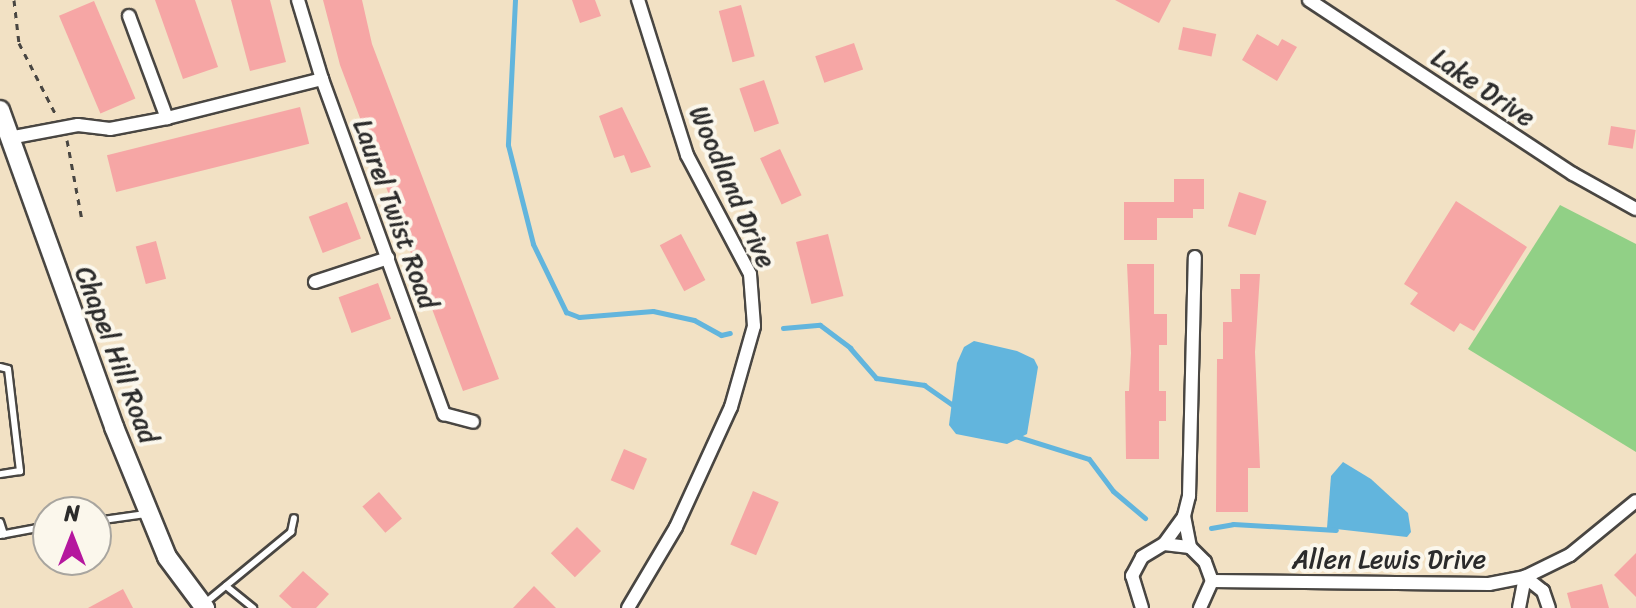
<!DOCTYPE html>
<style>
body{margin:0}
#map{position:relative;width:1636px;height:608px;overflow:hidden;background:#f2e1c4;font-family:Sriracha,sans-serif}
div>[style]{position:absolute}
.green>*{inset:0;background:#91d086}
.water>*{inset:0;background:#62b5dd}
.stream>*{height:5px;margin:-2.5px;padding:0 2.5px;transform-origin:2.5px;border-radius:2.5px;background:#62b5dd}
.building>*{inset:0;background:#f6a6a5;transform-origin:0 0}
.path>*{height:3px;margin-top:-1.5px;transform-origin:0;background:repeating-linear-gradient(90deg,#494642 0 6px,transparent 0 12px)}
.roads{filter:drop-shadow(2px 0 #494642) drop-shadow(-2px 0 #494642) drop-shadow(0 2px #494642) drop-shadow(0 -2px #494642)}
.lane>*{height:6px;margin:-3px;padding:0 3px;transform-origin:3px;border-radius:3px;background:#fff}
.street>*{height:12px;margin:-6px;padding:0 6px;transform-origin:6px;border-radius:6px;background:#fff}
.secondary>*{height:18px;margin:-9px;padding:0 9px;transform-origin:9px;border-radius:9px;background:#fff}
span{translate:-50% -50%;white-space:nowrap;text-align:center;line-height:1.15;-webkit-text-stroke:8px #fbf7ec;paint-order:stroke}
.street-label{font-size:26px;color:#2b2b2b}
.north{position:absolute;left:32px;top:496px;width:80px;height:80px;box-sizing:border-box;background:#fbf7ec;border:2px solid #a8a59f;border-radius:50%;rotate:0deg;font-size:22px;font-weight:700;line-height:32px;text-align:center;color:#2b2b2b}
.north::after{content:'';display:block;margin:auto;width:28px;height:36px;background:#b5179e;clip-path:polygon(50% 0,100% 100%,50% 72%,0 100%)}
</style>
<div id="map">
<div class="green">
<i style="clip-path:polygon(1560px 205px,1636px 244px,1636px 452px,1468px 349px)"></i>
</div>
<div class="water">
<i style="clip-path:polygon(974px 341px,1017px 351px,1034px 359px,1038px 367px,1027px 434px,1007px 444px,956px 434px,949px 425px,957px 363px,964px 347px)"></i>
<i style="clip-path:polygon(1343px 462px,1371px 479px,1408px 513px,1411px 532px,1407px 537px,1327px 528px,1331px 476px)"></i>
</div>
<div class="stream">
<i style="left:515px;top:0;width:145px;rotate:92.8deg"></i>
<i style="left:508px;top:145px;width:102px;rotate:75.8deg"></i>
<i style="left:533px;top:244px;width:76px;rotate:64.1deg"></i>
<i style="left:566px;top:312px;width:14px;rotate:21deg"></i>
<i style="left:579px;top:317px;width:74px;rotate:-4.6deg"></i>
<i style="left:653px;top:311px;width:42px;rotate:12.4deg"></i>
<i style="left:694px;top:320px;width:31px;rotate:29deg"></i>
<i style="left:721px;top:335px;width:9px;rotate:-13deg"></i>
<i style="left:783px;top:328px;width:37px;rotate:-5deg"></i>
<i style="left:820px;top:325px;width:38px;rotate:37deg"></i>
<i style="left:850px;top:348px;width:40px;rotate:49deg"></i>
<i style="left:876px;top:378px;width:49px;rotate:8.3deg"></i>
<i style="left:924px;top:385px;width:35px;rotate:35deg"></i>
<i style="left:1015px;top:436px;width:77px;rotate:17.3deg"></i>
<i style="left:1089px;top:459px;width:40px;rotate:53deg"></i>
<i style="left:1113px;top:491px;width:42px;rotate:40.2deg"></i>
<i style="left:1211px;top:528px;width:22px;rotate:-10deg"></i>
<i style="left:1233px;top:524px;width:103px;rotate:3.3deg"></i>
</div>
<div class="building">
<i style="clip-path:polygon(155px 0,195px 0,218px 67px,183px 79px)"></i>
<i style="clip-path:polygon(231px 0,270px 0,286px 62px,250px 71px)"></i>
<i style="clip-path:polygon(323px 0,362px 0,372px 44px,499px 379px,463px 391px,340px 65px)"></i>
<i style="clip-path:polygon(572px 0,595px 0,601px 16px,580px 23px)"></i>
<i style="clip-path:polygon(1115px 0,1171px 0,1159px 23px)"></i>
<i style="left:94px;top:1px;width:106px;height:38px;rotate:67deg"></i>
<i style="left:741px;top:5px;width:53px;height:23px;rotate:75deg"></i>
<i style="left:1183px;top:27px;width:34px;height:23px;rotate:12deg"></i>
<i style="clip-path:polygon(1257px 34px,1278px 46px,1282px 39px,1297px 47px,1277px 81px,1242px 60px)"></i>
<i style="left:854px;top:43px;width:28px;height:41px;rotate:71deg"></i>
<i style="left:764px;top:80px;width:46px;height:26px;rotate:71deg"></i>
<i style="left:300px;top:107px;width:38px;height:199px;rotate:76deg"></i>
<i style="clip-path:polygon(622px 107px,651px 167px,631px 173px,624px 155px,614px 158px,599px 116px)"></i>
<i style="left:1611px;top:126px;width:25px;height:19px;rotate:9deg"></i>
<i style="left:780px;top:149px;width:51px;height:22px;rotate:65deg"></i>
<i style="clip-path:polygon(1174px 179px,1204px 179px,1204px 209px,1193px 209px,1193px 218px,1157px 218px,1157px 240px,1124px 240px,1124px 202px,1174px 202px)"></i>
<i style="left:1239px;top:192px;width:29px;height:36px;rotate:18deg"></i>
<i style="clip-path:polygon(1456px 201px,1527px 247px,1474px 331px,1460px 323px,1454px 332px,1410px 304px,1418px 293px,1404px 284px)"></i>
<i style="left:347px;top:202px;width:39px;height:41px;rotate:69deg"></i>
<i style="left:681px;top:234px;width:52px;height:24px;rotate:62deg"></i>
<i style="left:828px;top:234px;width:64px;height:33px;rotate:76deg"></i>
<i style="left:156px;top:241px;width:39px;height:21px;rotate:75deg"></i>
<i style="clip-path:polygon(1127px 264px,1154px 264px,1154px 314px,1167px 314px,1167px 345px,1159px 345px,1159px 391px,1166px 391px,1166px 421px,1159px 421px,1159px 459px,1126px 459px,1125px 391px,1129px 391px,1131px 353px)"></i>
<i style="clip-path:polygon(1240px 274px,1260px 274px,1255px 352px,1260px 468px,1248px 468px,1248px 512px,1216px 512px,1217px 359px,1223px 359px,1223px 322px,1232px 322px,1231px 289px,1240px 289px)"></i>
<i style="left:378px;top:283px;width:38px;height:42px;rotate:70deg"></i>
<i style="left:624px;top:449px;width:25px;height:34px;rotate:23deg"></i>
<i style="left:753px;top:491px;width:28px;height:58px;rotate:23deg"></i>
<i style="left:379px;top:492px;width:35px;height:22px;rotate:49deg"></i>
<i style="left:577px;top:527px;width:34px;height:37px;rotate:45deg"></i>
<i style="clip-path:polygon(1636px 553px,1636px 597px,1614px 575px)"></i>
<i style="clip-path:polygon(303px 571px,329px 594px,316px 608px,292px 608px,279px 596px)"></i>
<i style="clip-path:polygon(1602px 584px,1609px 608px,1571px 608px,1567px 593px)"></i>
<i style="clip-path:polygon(534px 586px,556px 608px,513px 608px)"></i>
<i style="clip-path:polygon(123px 589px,133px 608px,88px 608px)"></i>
</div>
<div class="path">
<i style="left:14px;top:0;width:43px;rotate:83.4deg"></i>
<i style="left:19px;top:43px;width:81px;rotate:62.8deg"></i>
<i style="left:67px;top:140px;width:81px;rotate:79.4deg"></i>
</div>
<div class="roads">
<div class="lane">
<i style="left:0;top:367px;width:8px;rotate:14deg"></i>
<i style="left:8px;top:369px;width:103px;rotate:83.3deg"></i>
<i style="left:20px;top:471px;width:20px;rotate:171deg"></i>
<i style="left:96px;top:521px;width:50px;rotate:-8deg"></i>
<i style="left:0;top:522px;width:13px;rotate:72deg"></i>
<i style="left:0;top:535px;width:49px;rotate:-10.6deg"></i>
<i style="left:226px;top:586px;width:35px;rotate:39deg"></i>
<i style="left:205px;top:603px;width:112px;rotate:-39.5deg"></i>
<i style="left:291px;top:532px;width:14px;rotate:-78deg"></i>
</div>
<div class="street">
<i style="left:298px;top:0;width:83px;rotate:73.1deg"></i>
<i style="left:322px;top:79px;width:357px;rotate:70deg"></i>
<i style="left:444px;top:414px;width:30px;rotate:15deg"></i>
<i style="left:1309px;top:0;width:316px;rotate:33.4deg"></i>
<i style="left:1573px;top:174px;width:72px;rotate:29.1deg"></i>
<i style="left:129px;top:16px;width:109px;rotate:69.6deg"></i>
<i style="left:9px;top:138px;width:70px;rotate:-10.7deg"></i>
<i style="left:78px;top:125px;width:32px;rotate:7deg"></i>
<i style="left:110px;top:129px;width:58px;rotate:-10.9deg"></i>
<i style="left:167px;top:118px;width:160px;rotate:-14.1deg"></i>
<i style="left:315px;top:282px;width:77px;rotate:-18.2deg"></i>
<i style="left:1184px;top:516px;width:32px;rotate:79deg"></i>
<i style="left:1164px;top:544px;width:34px;rotate:-54deg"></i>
<i style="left:1184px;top:516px;width:21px;rotate:-76deg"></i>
<i style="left:1189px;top:496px;width:239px;rotate:-88.6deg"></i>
<i style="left:1212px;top:581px;width:277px;rotate:0.6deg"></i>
<i style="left:1489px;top:584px;width:37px;rotate:-11deg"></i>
<i style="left:1525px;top:577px;width:50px;rotate:-26.1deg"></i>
<i style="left:1570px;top:555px;width:85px;rotate:-39.3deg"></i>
<i style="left:628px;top:608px;width:94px;rotate:-59.3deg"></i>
<i style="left:676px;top:527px;width:132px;rotate:-65.4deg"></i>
<i style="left:731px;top:407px;width:84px;rotate:-74.1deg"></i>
<i style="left:754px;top:326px;width:52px;rotate:-94.4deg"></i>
<i style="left:750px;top:274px;width:135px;rotate:-117.9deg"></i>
<i style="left:687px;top:155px;width:163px;rotate:-107.5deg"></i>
<i style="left:1142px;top:608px;width:34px;rotate:-107deg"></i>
<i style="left:1132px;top:576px;width:21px;rotate:-62deg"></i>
<i style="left:1142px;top:557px;width:26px;rotate:-31deg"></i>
<i style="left:1164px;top:544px;width:26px;rotate:7deg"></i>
<i style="left:1190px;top:547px;width:21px;rotate:45deg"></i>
<i style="left:1205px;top:562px;width:20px;rotate:70deg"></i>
<i style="left:1212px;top:581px;width:30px;rotate:114deg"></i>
<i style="left:1519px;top:608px;width:32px;rotate:-79deg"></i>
<i style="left:1525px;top:577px;width:23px;rotate:38deg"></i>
<i style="left:1543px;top:591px;width:18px;rotate:71deg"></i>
</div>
<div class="secondary">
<i style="left:0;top:110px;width:337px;rotate:70.2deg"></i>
<i style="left:114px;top:427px;width:140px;rotate:67.8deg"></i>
<i style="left:167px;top:557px;width:64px;rotate:53.3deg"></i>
</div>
</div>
<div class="street-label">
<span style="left:1483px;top:88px;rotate:34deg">Lake Drive</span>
<span style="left:732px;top:187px;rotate:66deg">Woodland Drive</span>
<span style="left:395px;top:214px;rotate:70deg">Laurel Twist Road</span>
<span style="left:116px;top:355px;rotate:69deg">Chapel Hill Road</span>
<span style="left:1389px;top:560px">Allen Lewis Drive</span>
</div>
<div class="north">N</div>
</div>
